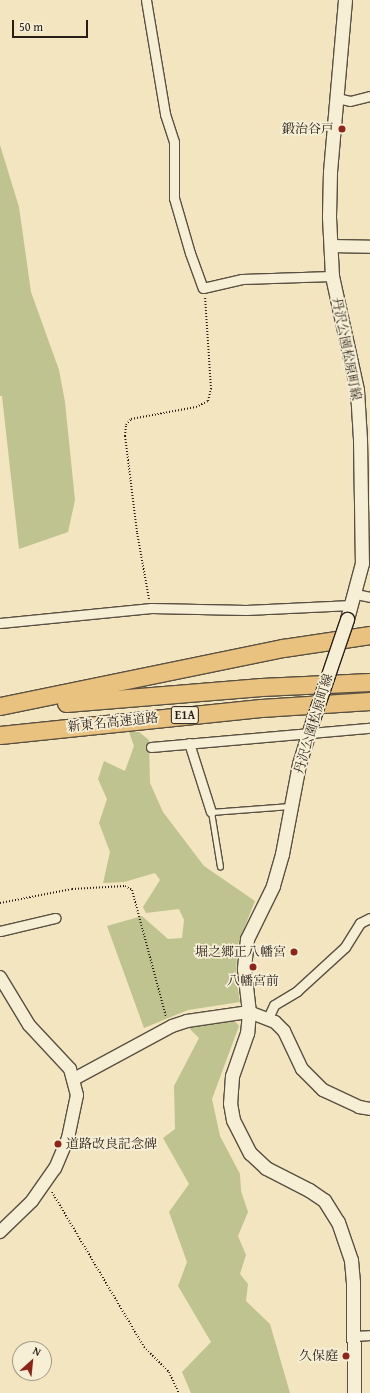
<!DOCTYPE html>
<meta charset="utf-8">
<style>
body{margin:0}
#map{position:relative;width:370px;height:1393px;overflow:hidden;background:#f2e5c0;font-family:"Gentium Book Plus","Noto Serif JP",serif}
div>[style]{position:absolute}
.green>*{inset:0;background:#bfc38f}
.path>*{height:2px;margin-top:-1px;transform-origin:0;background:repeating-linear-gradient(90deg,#281e17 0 1px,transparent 0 3px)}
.roads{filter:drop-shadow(1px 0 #5a5041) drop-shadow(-1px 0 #5a5041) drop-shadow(0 1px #5a5041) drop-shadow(0 -1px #5a5041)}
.service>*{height:4.5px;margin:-2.25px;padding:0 2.25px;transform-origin:2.25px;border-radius:2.25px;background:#f7eed6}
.minor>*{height:9px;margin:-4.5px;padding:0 4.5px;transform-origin:4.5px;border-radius:4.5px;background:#f7eed6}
.tertiary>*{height:12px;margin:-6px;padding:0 6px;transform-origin:6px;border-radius:6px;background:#f7eed6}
.secondary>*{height:13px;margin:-6.5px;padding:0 6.5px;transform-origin:6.5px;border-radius:6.5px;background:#f7eed6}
.motorway>*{height:17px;margin:-8.5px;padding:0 8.5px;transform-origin:8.5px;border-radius:8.5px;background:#e9c280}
.bridges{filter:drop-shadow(1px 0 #281e17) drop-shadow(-1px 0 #281e17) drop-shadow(0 1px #281e17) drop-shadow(0 -1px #281e17)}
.secondary-bridge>*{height:13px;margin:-6.5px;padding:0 6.5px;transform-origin:6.5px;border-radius:6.5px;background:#f7eed6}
.dots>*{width:11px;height:11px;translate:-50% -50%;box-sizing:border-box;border:2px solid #f7eed6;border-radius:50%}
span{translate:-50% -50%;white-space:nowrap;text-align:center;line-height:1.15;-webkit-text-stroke:3.5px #f7eed6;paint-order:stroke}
.shield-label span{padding:1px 3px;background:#f7eed6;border:1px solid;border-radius:3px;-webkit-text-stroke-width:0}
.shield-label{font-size:12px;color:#281e17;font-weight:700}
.poi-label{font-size:13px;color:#281e17}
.right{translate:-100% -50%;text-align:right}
.left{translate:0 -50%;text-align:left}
.street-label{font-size:13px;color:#281e17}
.north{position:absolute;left:12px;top:1341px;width:40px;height:40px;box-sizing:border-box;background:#f7eed6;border:1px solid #a49b8a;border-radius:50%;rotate:27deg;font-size:11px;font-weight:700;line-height:16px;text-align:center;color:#281e17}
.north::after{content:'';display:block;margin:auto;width:14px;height:18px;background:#8f2418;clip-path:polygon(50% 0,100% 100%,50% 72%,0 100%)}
.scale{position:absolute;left:12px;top:20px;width:76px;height:18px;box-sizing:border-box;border:2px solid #281e17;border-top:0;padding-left:5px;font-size:12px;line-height:14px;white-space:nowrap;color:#281e17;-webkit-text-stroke:3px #f7eed6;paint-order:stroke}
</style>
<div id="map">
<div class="green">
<i style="clip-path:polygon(0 145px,19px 207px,31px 292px,59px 370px,65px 402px,75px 500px,68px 532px,19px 549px,2px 396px,0 396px)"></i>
<i style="clip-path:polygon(129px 732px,139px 732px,149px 740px,150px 783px,163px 812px,204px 866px,255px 901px,237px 946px,236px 978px,240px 1002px,188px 1010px,144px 1028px,107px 926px,142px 916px,168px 939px,182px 938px,184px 920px,179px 909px,146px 913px,143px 907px,160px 880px,155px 873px,124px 882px,103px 883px,110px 852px,99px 823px,107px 799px,98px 779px,104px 761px,125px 771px,134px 746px)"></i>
<i style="clip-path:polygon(234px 1020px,239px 1026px,212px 1099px,220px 1136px,240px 1174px,241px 1191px,248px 1212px,238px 1236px,246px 1255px,240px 1274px,248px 1284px,246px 1301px,270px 1324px,290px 1393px,191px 1393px,182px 1372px,211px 1342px,178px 1286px,187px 1262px,169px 1212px,189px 1184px,163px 1138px,175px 1129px,174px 1086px,199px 1038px,188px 1027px,201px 1023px)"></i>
</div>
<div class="path">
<i style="left:149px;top:599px;width:68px;rotate:-100.2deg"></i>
<i style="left:137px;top:532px;width:97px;rotate:-97.1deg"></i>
<i style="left:125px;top:436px;width:11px;rotate:-85deg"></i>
<i style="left:126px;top:425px;width:8px;rotate:-50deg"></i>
<i style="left:131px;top:419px;width:66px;rotate:-10.5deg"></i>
<i style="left:196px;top:407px;width:13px;rotate:-27deg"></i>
<i style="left:208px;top:401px;width:12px;rotate:-76deg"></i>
<i style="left:211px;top:389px;width:92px;rotate:-93.7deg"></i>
<i style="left:0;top:903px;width:73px;rotate:-11deg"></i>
<i style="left:72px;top:889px;width:53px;rotate:-3.2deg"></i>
<i style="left:125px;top:886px;width:8px;rotate:30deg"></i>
<i style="left:132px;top:890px;width:131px;rotate:75deg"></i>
<i style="left:52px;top:1192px;width:180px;rotate:59.3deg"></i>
<i style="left:144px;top:1347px;width:35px;rotate:45deg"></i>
<i style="left:169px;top:1372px;width:23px;rotate:65deg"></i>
</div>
<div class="roads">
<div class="service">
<i style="left:220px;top:867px;width:56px;rotate:-99.3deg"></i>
<i style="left:211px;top:812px;width:79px;rotate:-4.3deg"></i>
</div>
<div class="minor">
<i style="left:146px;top:0;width:116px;rotate:80.5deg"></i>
<i style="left:165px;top:114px;width:29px;rotate:72deg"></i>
<i style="left:174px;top:142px;width:56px;rotate:90deg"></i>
<i style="left:174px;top:198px;width:57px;rotate:73.8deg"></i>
<i style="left:190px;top:253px;width:37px;rotate:70deg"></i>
<i style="left:203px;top:288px;width:40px;rotate:-13deg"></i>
<i style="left:242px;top:279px;width:90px;rotate:-1.9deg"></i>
<i style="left:337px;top:98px;width:13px;rotate:13deg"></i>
<i style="left:350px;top:101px;width:21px;rotate:-14deg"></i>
<i style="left:356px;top:594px;width:14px;rotate:12deg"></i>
<i style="left:0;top:623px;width:152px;rotate:-5.7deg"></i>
<i style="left:151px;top:608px;width:95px;rotate:1.2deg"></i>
<i style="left:246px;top:610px;width:106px;rotate:-2.7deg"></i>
<i style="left:189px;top:743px;width:72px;rotate:72.3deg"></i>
<i style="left:151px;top:747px;width:220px;rotate:-5deg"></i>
<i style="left:0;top:931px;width:57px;rotate:-13.3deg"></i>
<i style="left:268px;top:1018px;width:14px;rotate:-65deg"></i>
<i style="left:274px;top:1005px;width:27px;rotate:-31deg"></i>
<i style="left:297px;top:991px;width:65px;rotate:-42.5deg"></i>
<i style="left:345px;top:947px;width:28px;rotate:-58deg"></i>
<i style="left:360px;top:923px;width:11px;rotate:-27deg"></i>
<i style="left:353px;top:1336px;width:17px;rotate:-3deg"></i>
</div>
<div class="tertiary">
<i style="left:331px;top:246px;width:39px;rotate:1deg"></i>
<i style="left:0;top:977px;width:56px;rotate:58.9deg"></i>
<i style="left:29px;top:1025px;width:60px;rotate:47deg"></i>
<i style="left:70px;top:1069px;width:27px;rotate:75deg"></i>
<i style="left:77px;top:1095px;width:44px;rotate:101.8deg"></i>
<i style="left:68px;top:1138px;width:33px;rotate:113deg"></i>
<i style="left:55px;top:1168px;width:40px;rotate:124.9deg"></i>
<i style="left:32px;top:1201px;width:45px;rotate:135.9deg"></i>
<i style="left:74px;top:1079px;width:111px;rotate:-28.4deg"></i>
<i style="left:172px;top:1026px;width:16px;rotate:-18deg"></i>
<i style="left:187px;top:1021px;width:63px;rotate:-8.3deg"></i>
<i style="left:249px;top:1012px;width:28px;rotate:21deg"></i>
<i style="left:275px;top:1022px;width:13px;rotate:45deg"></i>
<i style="left:284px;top:1031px;width:42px;rotate:64.7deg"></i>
<i style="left:302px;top:1069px;width:30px;rotate:45deg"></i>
<i style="left:323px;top:1090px;width:40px;rotate:25deg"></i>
<i style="left:359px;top:1107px;width:11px;rotate:10deg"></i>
</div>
<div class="secondary">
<i style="left:345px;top:0;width:173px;rotate:95deg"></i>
<i style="left:330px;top:172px;width:45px;rotate:91.3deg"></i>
<i style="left:329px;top:217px;width:59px;rotate:87.1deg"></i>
<i style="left:332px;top:276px;width:117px;rotate:77.6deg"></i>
<i style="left:357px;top:390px;width:49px;rotate:86.5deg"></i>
<i style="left:360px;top:439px;width:124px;rotate:89.1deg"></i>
<i style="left:362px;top:563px;width:58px;rotate:105deg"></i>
<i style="left:312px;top:722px;width:44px;rotate:107.2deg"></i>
<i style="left:299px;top:764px;width:92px;rotate:100.7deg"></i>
<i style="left:282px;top:854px;width:33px;rotate:106deg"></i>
<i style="left:273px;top:886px;width:59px;rotate:116.1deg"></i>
<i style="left:247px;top:939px;width:30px;rotate:96deg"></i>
<i style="left:244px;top:969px;width:43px;rotate:83.4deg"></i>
<i style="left:249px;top:1012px;width:21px;rotate:95deg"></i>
<i style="left:247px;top:1033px;width:46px;rotate:109.2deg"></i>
<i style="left:232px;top:1076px;width:27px;rotate:94deg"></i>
<i style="left:230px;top:1103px;width:17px;rotate:80deg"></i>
<i style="left:233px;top:1120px;width:37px;rotate:63deg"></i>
<i style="left:250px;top:1153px;width:22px;rotate:43deg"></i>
<i style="left:266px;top:1168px;width:48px;rotate:27.1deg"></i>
<i style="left:309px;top:1190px;width:18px;rotate:34deg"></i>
<i style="left:324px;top:1200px;width:26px;rotate:58deg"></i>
<i style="left:338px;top:1222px;width:40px;rotate:71.1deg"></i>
<i style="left:351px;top:1260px;width:22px;rotate:85deg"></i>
<i style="left:353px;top:1282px;width:111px;rotate:89.5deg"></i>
</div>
<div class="motorway">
<i style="left:66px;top:703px;width:196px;rotate:-4.7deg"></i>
<i style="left:261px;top:687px;width:109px;rotate:-2.6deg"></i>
<i style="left:0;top:706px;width:289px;rotate:-11.6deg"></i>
<i style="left:283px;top:648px;width:88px;rotate:-8.5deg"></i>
<i style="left:0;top:735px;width:262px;rotate:-5.9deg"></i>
<i style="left:261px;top:708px;width:109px;rotate:-3.7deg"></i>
</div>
</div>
<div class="bridges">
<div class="secondary-bridge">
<i style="left:312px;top:722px;width:109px;rotate:-71.2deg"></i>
</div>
</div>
<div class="dots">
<i style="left:342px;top:129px;background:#8f2418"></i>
<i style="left:294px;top:952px;background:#8f2418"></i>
<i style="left:253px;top:967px;background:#8f2418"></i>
<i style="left:58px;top:1144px;background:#8f2418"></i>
<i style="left:346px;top:1356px;background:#8f2418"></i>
</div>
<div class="shield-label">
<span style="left:185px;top:715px">E1A</span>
</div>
<div class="poi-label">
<span class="right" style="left:334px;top:129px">鍛治谷戸</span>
<span class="right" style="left:286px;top:952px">堀之郷正八幡宮</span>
<span style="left:253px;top:981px">八幡宮前</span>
<span class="left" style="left:66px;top:1144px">道路改良記念碑</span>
<span class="right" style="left:338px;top:1356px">久保庭</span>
</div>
<div class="street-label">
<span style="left:346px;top:349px;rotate:79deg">丹沢公園松原町線</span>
<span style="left:113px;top:723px;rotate:-6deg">新東名高速道路</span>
<span style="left:314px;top:724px;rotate:-73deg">丹沢公園松原町線</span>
</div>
<div class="north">N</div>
<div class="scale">50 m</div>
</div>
